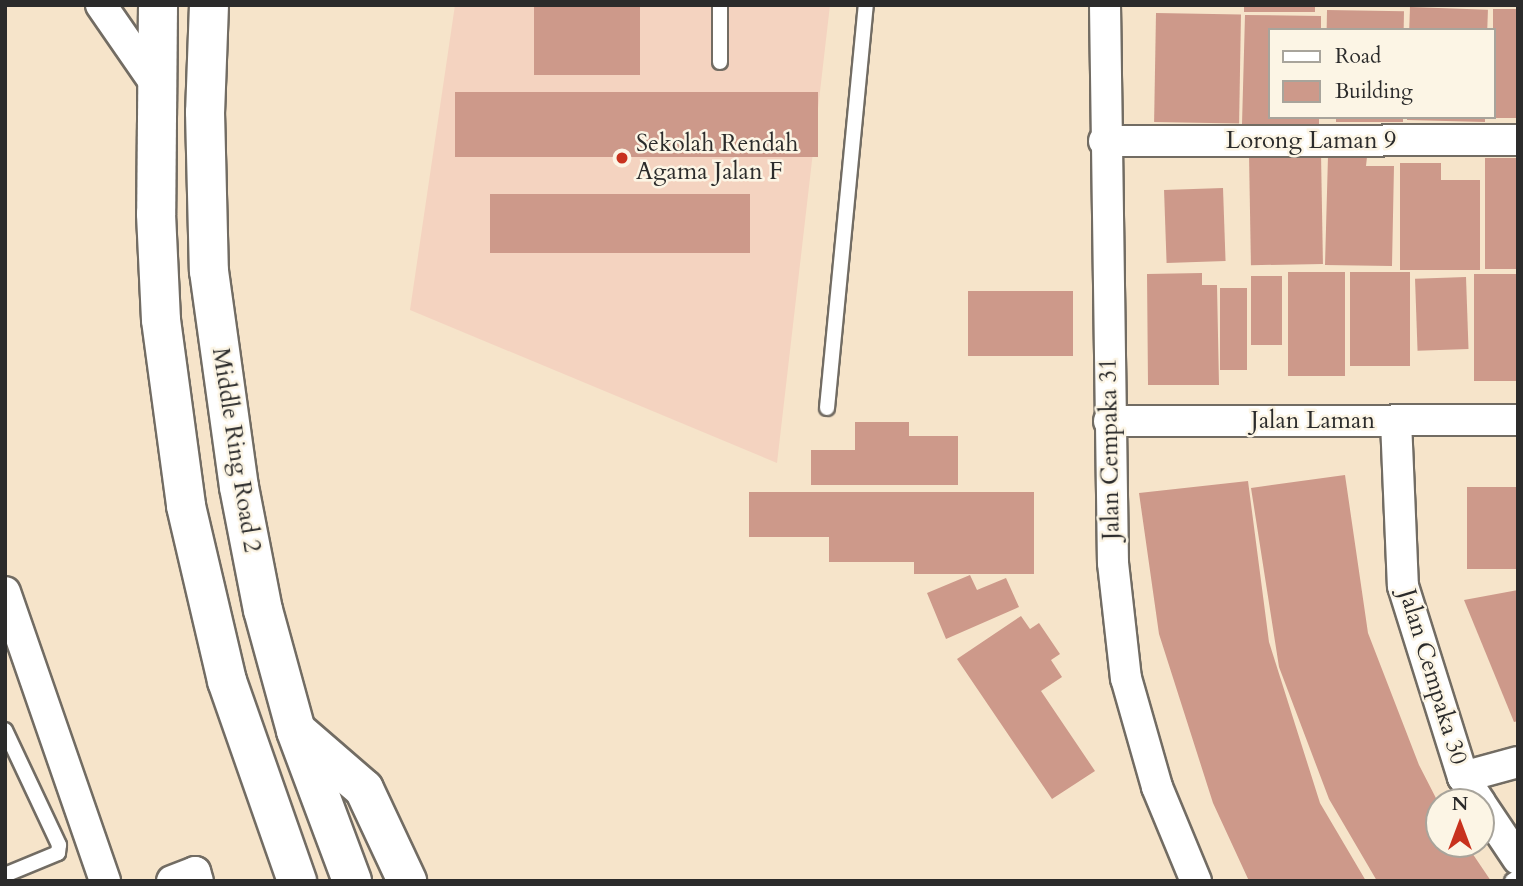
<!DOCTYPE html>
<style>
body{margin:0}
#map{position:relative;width:1523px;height:886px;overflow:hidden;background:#f6e4ca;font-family:Cardo,serif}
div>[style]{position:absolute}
.built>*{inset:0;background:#f4d3c0}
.building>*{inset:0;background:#cd998a;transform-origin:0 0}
.roads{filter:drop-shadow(2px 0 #726c63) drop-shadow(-2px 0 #726c63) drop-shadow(0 2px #726c63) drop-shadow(0 -2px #726c63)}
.service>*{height:14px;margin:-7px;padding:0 7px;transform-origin:7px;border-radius:7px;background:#fff}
.minor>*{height:30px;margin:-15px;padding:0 15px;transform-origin:15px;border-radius:15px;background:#fff}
.trunk>*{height:38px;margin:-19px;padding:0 19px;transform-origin:19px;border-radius:19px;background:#fff}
.dots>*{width:19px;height:19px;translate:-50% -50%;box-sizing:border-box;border:4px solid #fcf5e5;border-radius:50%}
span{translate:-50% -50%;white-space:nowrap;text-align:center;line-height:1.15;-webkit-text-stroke:5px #fcf5e5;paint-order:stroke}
.street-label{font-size:24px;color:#2b2b2b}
.poi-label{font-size:24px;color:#2b2b2b}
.left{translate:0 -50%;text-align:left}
.frame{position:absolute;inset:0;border:7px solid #2b2b2b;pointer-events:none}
.legend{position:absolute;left:1268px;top:28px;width:228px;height:91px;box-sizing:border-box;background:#fcf5e5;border:2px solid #a8a49b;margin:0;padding:9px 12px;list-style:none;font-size:21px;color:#2b2b2b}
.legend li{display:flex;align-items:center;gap:14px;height:35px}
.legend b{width:35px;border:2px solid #a8a49b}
.north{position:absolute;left:1425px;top:788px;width:70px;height:70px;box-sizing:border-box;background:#fcf5e5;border:2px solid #a8a49b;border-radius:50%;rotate:0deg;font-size:19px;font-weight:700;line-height:28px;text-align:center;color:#2b2b2b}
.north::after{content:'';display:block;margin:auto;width:24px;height:32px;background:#c8321e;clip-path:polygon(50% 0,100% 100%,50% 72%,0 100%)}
</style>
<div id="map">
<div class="built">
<i style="clip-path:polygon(455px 5px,830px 5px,777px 463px,410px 310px)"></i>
</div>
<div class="building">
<i style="left:534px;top:5px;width:106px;height:70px"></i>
<i style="left:1244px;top:5px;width:71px;height:7px"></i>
<i style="left:1410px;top:7px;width:78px;height:23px;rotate:2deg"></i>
<i style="left:1493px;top:9px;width:25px;height:109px"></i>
<i style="left:1327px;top:10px;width:77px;height:20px;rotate:1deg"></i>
<i style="left:1156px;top:13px;width:85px;height:109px;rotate:1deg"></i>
<i style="clip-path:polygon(1245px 15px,1321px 16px,1321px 30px,1269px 30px,1269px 117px,1319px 117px,1319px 126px,1242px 124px)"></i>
<i style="left:455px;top:92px;width:363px;height:65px"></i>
<i style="left:1336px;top:117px;width:67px;height:5px"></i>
<i style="clip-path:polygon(1407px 117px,1485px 117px,1485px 122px,1407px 120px)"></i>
<i style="left:1321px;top:153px;width:111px;height:72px;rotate:89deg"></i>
<i style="clip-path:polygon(1328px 156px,1367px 157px,1366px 166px,1394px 166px,1392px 266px,1325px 265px)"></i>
<i style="left:1485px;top:158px;width:33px;height:111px"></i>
<i style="clip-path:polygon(1400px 163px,1441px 163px,1441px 180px,1480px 180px,1480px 270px,1400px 270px)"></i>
<i style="left:1223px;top:188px;width:73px;height:59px;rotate:88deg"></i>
<i style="left:750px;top:194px;width:59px;height:260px;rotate:90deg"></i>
<i style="left:1288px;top:272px;width:57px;height:104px"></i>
<i style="left:1350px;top:272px;width:60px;height:94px"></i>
<i style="clip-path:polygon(1202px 273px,1202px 285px,1217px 285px,1219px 385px,1148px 385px,1147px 274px)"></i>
<i style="left:1518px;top:274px;width:107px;height:44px;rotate:90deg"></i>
<i style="left:1251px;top:276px;width:31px;height:69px"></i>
<i style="left:1466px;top:277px;width:72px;height:51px;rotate:88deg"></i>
<i style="left:1220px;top:288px;width:27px;height:82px"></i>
<i style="left:968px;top:291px;width:105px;height:65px"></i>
<i style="clip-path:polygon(855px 422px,909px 422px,909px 436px,958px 436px,958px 485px,811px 485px,811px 450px,855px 450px)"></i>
<i style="clip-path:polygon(1345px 475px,1368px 633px,1419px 765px,1439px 804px,1439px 844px,1466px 844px,1491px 881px,1377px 881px,1329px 799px,1279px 667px,1251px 488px)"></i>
<i style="clip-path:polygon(1248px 481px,1269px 642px,1320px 803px,1366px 881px,1249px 881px,1213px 803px,1159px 634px,1139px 493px)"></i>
<i style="left:1467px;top:487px;width:51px;height:82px"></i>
<i style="clip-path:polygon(749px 492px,1034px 492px,1034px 574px,914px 574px,914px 562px,829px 562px,829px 537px,749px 537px)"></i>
<i style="clip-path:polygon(970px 575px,977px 590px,1006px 578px,1019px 607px,946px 639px,927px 593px)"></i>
<i style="clip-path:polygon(1518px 590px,1518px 721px,1514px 722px,1464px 600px)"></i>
<i style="clip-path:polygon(1021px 616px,1030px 629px,1039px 623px,1060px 654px,1051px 660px,1062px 677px,1041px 691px,1095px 771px,1052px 799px,957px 659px)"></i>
</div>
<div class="roads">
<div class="service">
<i style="left:720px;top:5px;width:57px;rotate:90deg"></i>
<i style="left:827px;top:408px;width:405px;rotate:-84.5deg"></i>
<i style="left:5px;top:730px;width:127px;rotate:64.8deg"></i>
<i style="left:59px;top:845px;width:8px;rotate:97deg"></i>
<i style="left:58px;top:853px;width:57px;rotate:157.5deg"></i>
<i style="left:1512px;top:881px;width:7px;rotate:-34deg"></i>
</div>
<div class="minor">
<i style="left:101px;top:5px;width:95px;rotate:55.3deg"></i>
<i style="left:1105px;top:5px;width:558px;rotate:89.18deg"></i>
<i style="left:1113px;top:563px;width:116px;rotate:83.6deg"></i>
<i style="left:1126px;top:678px;width:113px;rotate:74.1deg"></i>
<i style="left:1157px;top:787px;width:102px;rotate:67.5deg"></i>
<i style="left:1104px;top:141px;width:414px;rotate:-0.1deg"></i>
<i style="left:1109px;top:421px;width:409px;rotate:-0.1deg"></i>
<i style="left:1396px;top:421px;width:165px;rotate:87.6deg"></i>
<i style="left:1403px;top:586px;width:200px;rotate:72.6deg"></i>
<i style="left:1463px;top:777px;width:30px;rotate:56deg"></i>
<i style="left:5px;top:592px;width:306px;rotate:70.9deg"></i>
<i style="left:1463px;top:777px;width:57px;rotate:-15.3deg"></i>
<i style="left:1481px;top:804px;width:66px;rotate:56.1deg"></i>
<i style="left:172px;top:881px;width:25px;rotate:-21deg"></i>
<i style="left:195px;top:872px;width:9px;rotate:72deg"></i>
</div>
<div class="trunk">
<i style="left:158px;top:5px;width:209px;rotate:90.5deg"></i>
<i style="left:156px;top:214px;width:106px;rotate:87.3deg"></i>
<i style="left:161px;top:320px;width:188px;rotate:82.3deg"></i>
<i style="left:186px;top:506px;width:180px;rotate:76.8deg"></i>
<i style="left:227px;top:681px;width:212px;rotate:70.7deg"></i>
<i style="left:209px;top:5px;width:107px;rotate:92.1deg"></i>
<i style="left:205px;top:112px;width:159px;rotate:88.6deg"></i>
<i style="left:209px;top:271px;width:218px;rotate:82.1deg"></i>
<i style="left:239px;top:487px;width:125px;rotate:79deg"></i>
<i style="left:263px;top:610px;width:125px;rotate:74.7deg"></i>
<i style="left:296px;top:731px;width:160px;rotate:69.5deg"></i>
<i style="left:298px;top:732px;width:87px;rotate:40.8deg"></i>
<i style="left:364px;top:789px;width:102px;rotate:64.9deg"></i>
</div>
</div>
<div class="dots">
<i style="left:622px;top:158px;background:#c8321e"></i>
</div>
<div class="street-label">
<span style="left:1311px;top:141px">Lorong Laman 9</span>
<span style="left:1313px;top:421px">Jalan Laman</span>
<span style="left:1110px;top:449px;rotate:-91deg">Jalan Cempaka 31</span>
<span style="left:236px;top:450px;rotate:81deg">Middle Ring Road 2</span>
<span style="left:1433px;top:677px;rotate:73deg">Jalan Cempaka 30</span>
</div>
<div class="poi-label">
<span class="left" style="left:636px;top:158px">Sekolah Rendah<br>Agama Jalan F</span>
</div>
<div class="frame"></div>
<ul class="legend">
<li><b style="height:9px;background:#fff"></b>Road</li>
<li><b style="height:19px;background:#cd998a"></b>Building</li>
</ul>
<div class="north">N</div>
</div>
